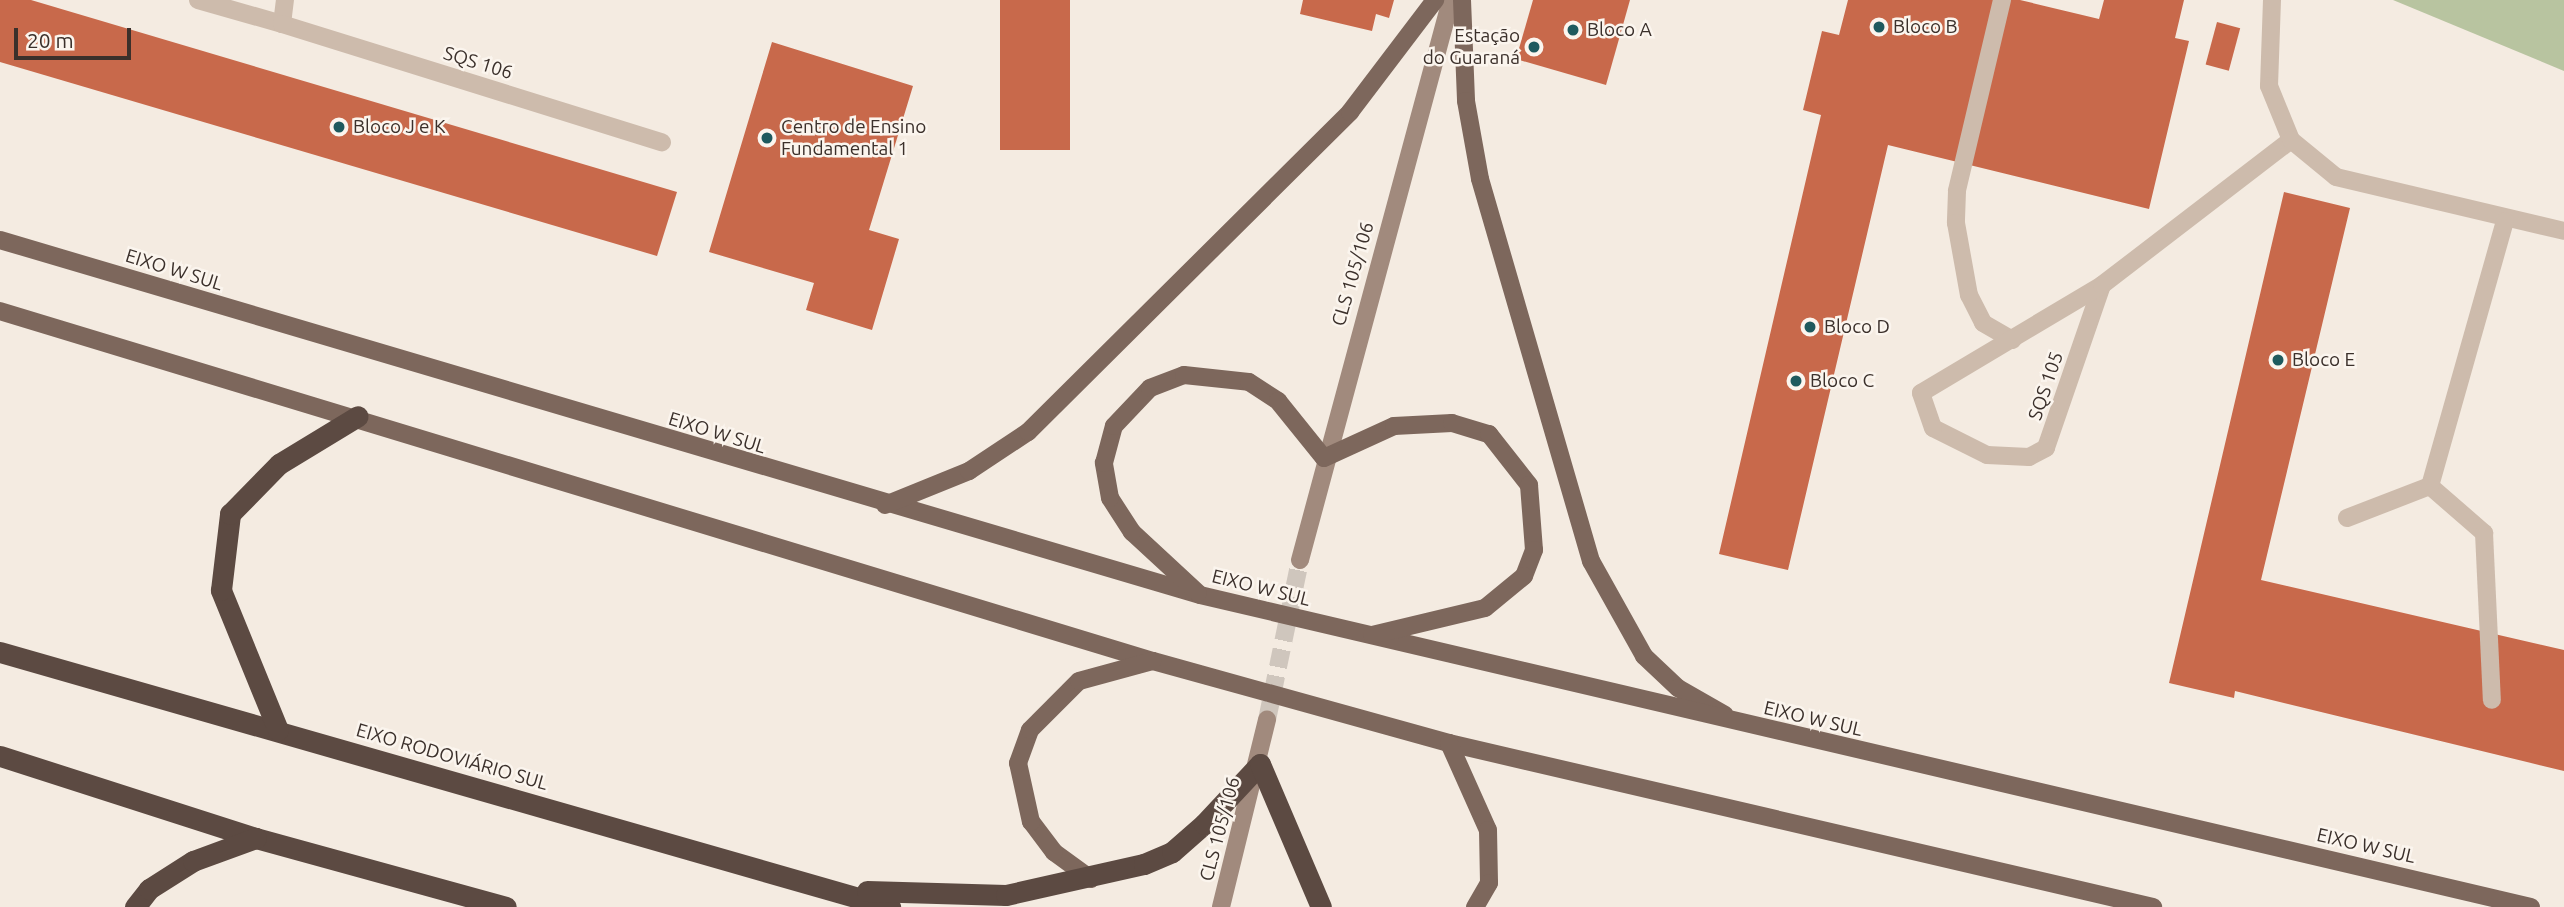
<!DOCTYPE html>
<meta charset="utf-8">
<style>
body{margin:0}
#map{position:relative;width:2564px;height:907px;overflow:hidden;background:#f4ebe1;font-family:Ubuntu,sans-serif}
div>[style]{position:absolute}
.green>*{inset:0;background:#b8c4a0}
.building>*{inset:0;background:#c8694b;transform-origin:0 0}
.secondary-tunnel>*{height:18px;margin-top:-9px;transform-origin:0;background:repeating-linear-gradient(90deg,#cfc6bd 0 18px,transparent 0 27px)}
.lane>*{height:18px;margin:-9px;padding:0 9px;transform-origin:9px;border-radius:9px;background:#cdbbac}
.street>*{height:18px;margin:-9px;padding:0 9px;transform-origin:9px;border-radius:9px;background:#cdbbac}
.secondary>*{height:18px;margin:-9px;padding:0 9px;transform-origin:9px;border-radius:9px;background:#a18a7d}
.primary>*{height:18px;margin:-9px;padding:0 9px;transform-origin:9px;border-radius:9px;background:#7d675c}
.highway>*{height:21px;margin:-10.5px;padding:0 10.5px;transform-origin:10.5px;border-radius:10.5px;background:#5c4a42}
.dots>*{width:19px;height:19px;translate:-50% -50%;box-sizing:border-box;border:4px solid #fbf5ee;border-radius:50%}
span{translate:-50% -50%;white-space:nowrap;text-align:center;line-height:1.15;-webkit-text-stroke:5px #fbf5ee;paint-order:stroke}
.poi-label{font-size:19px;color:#3b302b}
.left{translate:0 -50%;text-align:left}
.right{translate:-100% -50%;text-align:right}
.street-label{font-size:19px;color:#3b302b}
.scale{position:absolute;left:14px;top:28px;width:117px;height:32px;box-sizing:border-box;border:4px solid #3b302b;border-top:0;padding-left:9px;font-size:21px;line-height:24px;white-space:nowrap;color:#3b302b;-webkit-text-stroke:5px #fbf5ee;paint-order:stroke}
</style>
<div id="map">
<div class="green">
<i style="clip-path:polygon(2393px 0,2564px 0,2564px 71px)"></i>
</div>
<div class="building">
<i style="clip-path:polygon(0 0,31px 0,677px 192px,657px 256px,0 62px)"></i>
<i style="left:1000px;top:0;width:70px;height:150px"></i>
<i style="clip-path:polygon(1303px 0,1394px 0,1389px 18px,1376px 14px,1372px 31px,1300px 14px)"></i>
<i style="clip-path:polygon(1533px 0,1630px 0,1606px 85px,1516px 59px)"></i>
<i style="clip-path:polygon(1848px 0,2020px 0,2099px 19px,2104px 0,2184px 0,2175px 38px,2189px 41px,2149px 209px,1888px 145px,1788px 570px,1719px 554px,1821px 115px,1803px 110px,1822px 31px,1839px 35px)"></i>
<i style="left:2217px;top:22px;width:24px;height:44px;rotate:15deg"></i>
<i style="clip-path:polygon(772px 42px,913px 86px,869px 230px,899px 239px,872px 330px,806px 310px,814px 283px,709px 252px)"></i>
<i style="clip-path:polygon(2284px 192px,2350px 208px,2261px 580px,2564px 650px,2564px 771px,2235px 691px,2234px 698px,2169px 683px)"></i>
</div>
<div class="secondary-tunnel">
<i style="left:1267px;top:720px;width:163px;rotate:-78.3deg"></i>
</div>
<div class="lane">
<i style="left:2002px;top:0;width:196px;rotate:103.3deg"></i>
<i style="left:1957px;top:191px;width:32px;rotate:92deg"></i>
<i style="left:1956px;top:223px;width:73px;rotate:79.8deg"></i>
<i style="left:1969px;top:295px;width:31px;rotate:63deg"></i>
<i style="left:1983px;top:323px;width:34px;rotate:30deg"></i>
<i style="left:2102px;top:285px;width:172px;rotate:109deg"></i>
<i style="left:2046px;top:448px;width:19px;rotate:152deg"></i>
<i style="left:2029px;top:457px;width:42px;rotate:-177.3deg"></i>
<i style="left:1987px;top:455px;width:60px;rotate:-153.4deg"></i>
<i style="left:1933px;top:428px;width:37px;rotate:-109deg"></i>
<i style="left:1921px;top:393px;width:211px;rotate:-30.8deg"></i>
<i style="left:2102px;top:285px;width:238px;rotate:-37.5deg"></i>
</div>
<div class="street">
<i style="left:198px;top:0;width:87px;rotate:15.9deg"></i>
<i style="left:282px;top:24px;width:24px;rotate:-83deg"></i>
<i style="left:2272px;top:0;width:86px;rotate:92deg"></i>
<i style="left:2269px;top:86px;width:58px;rotate:67.8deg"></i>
<i style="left:2291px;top:140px;width:58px;rotate:39.4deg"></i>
<i style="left:2336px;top:177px;width:234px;rotate:13.3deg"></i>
<i style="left:282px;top:24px;width:398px;rotate:17.3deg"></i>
<i style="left:2430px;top:486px;width:72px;rotate:41deg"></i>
<i style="left:2484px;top:533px;width:167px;rotate:87.3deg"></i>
<i style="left:2347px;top:518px;width:89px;rotate:-21.1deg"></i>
<i style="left:2430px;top:486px;width:275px;rotate:-74.2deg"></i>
</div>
<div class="secondary">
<i style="left:1300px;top:560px;width:580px;rotate:-74.91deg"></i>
<i style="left:1221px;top:907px;width:193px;rotate:-76.2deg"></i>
</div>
<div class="primary">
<i style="left:1462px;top:0;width:101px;rotate:87.7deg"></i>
<i style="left:1466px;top:101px;width:79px;rotate:79.8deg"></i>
<i style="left:1480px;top:179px;width:398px;rotate:73.8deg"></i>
<i style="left:1591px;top:561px;width:109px;rotate:60.8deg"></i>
<i style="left:1644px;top:656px;width:47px;rotate:43.3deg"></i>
<i style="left:1678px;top:688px;width:54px;rotate:29.9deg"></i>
<i style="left:0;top:240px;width:1251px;rotate:16.48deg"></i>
<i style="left:1200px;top:595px;width:1367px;rotate:13.19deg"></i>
<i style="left:0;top:311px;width:1205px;rotate:16.89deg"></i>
<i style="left:1153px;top:661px;width:307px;rotate:15.5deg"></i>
<i style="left:1449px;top:743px;width:723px;rotate:13.11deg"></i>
<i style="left:885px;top:505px;width:91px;rotate:-22deg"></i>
<i style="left:969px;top:471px;width:71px;rotate:-33.5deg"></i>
<i style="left:1028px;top:432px;width:454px;rotate:-44.8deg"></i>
<i style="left:1350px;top:112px;width:141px;rotate:-52.8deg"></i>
<i style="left:1198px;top:593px;width:90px;rotate:-137.3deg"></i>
<i style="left:1132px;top:532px;width:40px;rotate:-122.9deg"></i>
<i style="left:1110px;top:498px;width:36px;rotate:-100deg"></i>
<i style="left:1104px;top:463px;width:38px;rotate:-75deg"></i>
<i style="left:1114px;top:426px;width:52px;rotate:-46.5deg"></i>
<i style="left:1150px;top:388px;width:36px;rotate:-21deg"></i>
<i style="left:1184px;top:375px;width:65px;rotate:6.1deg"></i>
<i style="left:1249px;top:382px;width:35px;rotate:33deg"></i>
<i style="left:1278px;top:401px;width:73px;rotate:51.1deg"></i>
<i style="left:1324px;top:458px;width:77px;rotate:-24.6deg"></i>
<i style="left:1394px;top:426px;width:58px;rotate:-3deg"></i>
<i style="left:1452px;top:423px;width:39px;rotate:17deg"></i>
<i style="left:1489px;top:434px;width:65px;rotate:51.9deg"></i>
<i style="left:1529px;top:485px;width:65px;rotate:85.6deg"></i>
<i style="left:1534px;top:550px;width:28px;rotate:111deg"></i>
<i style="left:1524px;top:576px;width:50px;rotate:140.6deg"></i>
<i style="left:1485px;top:608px;width:116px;rotate:166.6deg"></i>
<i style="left:1449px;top:743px;width:95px;rotate:65.9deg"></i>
<i style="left:1488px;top:830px;width:53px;rotate:88.9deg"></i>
<i style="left:1489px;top:883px;width:28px;rotate:120deg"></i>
<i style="left:1091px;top:879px;width:46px;rotate:-143.9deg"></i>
<i style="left:1054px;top:852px;width:38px;rotate:-127deg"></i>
<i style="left:1031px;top:822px;width:60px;rotate:-102.4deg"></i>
<i style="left:1018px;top:763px;width:35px;rotate:-70deg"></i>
<i style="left:1030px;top:730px;width:69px;rotate:-45deg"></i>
<i style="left:1079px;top:681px;width:76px;rotate:-15.3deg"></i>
</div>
<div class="highway">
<i style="left:0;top:652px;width:926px;rotate:15.99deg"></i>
<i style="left:278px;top:730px;width:151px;rotate:-112.2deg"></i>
<i style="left:221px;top:590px;width:77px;rotate:-83.2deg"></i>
<i style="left:230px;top:514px;width:70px;rotate:-45.6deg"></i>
<i style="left:279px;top:464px;width:92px;rotate:-31.3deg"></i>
<i style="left:0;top:756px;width:269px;rotate:17.8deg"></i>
<i style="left:256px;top:838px;width:259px;rotate:15.4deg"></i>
<i style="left:867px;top:891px;width:139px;rotate:1.6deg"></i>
<i style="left:1006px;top:895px;width:141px;rotate:-12.7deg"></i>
<i style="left:1144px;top:864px;width:30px;rotate:-23deg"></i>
<i style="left:1172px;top:852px;width:43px;rotate:-41.2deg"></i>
<i style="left:1204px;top:824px;width:82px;rotate:-47deg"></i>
<i style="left:1260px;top:764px;width:155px;rotate:66.9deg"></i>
<i style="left:135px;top:907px;width:23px;rotate:-52deg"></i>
<i style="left:149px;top:889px;width:52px;rotate:-32.5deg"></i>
<i style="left:193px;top:861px;width:67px;rotate:-20.1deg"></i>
</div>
<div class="dots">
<i style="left:1879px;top:27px;background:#1f5a5e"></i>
<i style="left:1573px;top:30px;background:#1f5a5e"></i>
<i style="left:1534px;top:47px;background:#1f5a5e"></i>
<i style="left:339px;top:127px;background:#1f5a5e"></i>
<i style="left:767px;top:138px;background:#1f5a5e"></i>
<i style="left:1810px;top:327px;background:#1f5a5e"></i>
<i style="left:2278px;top:360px;background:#1f5a5e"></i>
<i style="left:1796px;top:381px;background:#1f5a5e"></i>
</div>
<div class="poi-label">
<span class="left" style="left:1893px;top:27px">Bloco B</span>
<span class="left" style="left:1587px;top:30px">Bloco A</span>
<span class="right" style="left:1520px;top:47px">Estação<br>do Guaraná</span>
<span class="left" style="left:353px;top:127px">Bloco J e K</span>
<span class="left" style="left:781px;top:138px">Centro de Ensino<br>Fundamental 1</span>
<span class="left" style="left:1824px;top:327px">Bloco D</span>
<span class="left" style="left:2292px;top:360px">Bloco E</span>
<span class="left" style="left:1810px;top:381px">Bloco C</span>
</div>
<div class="street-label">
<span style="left:478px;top:63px;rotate:17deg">SQS 106</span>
<span style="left:174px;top:270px;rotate:17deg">EIXO W SUL</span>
<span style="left:1353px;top:274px;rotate:-74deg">CLS 105/106</span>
<span style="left:2046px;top:386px;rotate:-71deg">SQS 105</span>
<span style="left:717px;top:433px;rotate:17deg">EIXO W SUL</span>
<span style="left:1261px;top:588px;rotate:14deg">EIXO W SUL</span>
<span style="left:1813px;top:719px;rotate:13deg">EIXO W SUL</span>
<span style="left:452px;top:757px;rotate:16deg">EIXO RODOVIÁRIO SUL</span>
<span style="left:1220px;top:829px;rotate:-75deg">CLS 105/106</span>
<span style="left:2366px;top:846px;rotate:13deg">EIXO W SUL</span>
</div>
<div class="scale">20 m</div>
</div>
